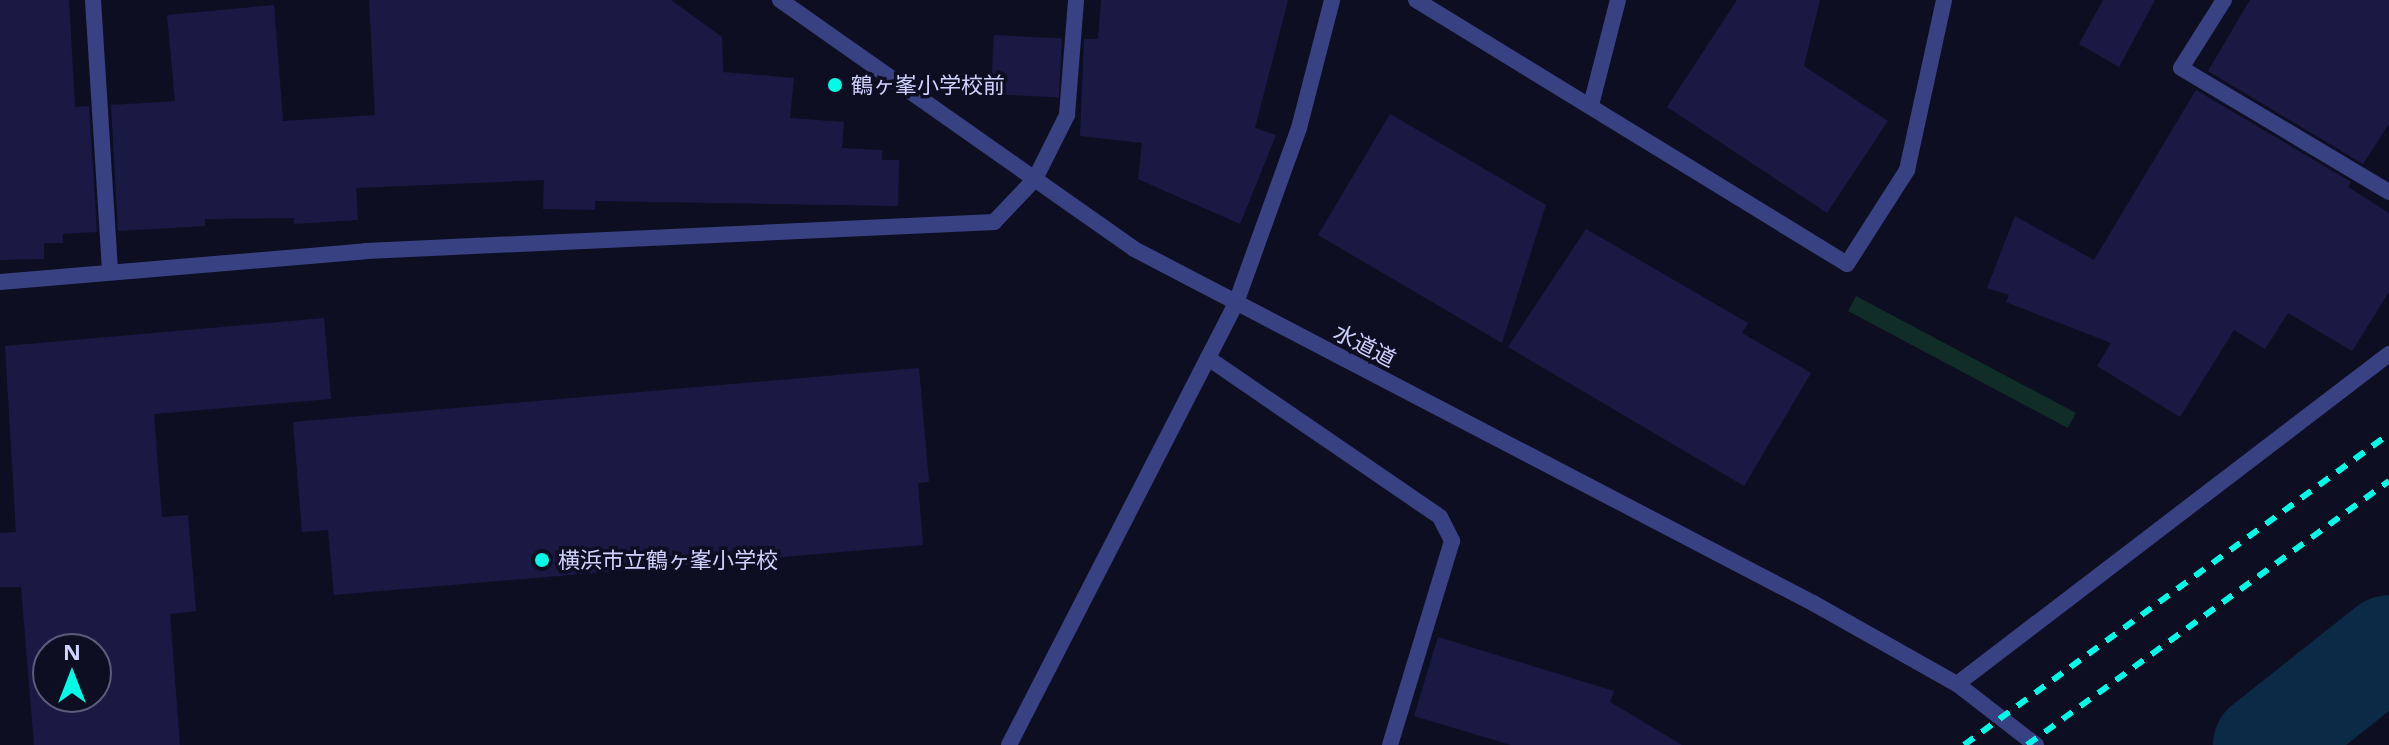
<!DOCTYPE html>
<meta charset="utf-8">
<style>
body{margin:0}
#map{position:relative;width:2389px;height:745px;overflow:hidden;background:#0e0e23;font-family:"Noto Sans","Noto Sans JP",sans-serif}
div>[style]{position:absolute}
.green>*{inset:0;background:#112d27;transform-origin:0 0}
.river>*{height:102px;margin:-51px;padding:0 51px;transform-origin:51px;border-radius:51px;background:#0b2a45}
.building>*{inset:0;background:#1a1944;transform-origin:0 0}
.service>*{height:16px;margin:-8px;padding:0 8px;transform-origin:8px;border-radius:8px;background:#384283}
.minor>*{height:16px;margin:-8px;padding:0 8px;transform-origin:8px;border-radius:8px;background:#384283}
.tertiary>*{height:16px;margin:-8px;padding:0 8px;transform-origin:8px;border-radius:8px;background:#384283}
.rail>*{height:6px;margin-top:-3px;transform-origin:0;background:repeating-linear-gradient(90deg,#00fbe7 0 12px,transparent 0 22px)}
.dots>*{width:22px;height:22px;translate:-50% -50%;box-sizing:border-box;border:4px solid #0e0e23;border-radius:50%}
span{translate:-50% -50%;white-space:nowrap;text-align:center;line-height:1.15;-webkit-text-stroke:7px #0e0e23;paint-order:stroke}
.poi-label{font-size:22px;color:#d0d3ff}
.left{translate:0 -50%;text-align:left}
.street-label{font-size:22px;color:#d0d3ff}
.north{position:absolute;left:32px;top:633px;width:80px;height:80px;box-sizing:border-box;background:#0e0e23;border:2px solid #5c5d7b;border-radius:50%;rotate:0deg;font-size:22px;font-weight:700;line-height:32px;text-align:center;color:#d0d3ff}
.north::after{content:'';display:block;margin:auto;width:28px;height:36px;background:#00fbe7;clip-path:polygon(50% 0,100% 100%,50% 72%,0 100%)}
</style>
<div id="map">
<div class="green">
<i style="left:1856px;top:296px;width:249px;height:17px;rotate:28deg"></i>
</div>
<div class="river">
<i style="left:2264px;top:745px;width:159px;rotate:-38.4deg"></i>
</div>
<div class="building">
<i style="clip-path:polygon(0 0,69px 0,75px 107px,89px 106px,97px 232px,63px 234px,63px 243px,44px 243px,44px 259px,0 260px)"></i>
<i style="clip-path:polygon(369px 0,671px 0,722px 37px,723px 72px,794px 78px,790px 118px,844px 122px,842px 148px,882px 150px,882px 160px,899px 160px,898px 206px,595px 201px,595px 210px,543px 209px,544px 180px,356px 188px,358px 220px,294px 224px,294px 218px,205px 219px,205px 226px,118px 231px,111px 105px,175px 101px,167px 15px,274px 5px,283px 121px,375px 115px)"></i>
<i style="clip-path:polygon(1101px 0,1288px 0,1255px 128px,1276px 135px,1240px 224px,1138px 179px,1142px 143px,1080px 136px,1084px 39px,1098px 39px)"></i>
<i style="clip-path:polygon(1737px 0,1820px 0,1804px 66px,1888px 121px,1827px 213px,1667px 107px)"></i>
<i style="clip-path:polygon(2103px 0,2155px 0,2119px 67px,2079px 44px)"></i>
<i style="clip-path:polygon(2250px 0,2389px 0,2389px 124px,2363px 164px,2208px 71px)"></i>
<i style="left:994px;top:35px;width:68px;height:59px;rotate:3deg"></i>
<i style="clip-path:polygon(2196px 90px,2351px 182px,2348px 187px,2389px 213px,2389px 292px,2352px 351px,2288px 313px,2265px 349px,2234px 330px,2180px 417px,2097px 366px,2111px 343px,2006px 302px,2009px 295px,1987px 288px,2015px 216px,2094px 260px)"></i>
<i style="clip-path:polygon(1390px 114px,1546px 205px,1502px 343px,1318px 235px)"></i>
<i style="clip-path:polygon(1586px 229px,1748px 323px,1742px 333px,1811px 373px,1744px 486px,1508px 347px)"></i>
<i style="clip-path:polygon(evenodd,324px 318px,331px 399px,154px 414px,162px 517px,188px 515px,196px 611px,170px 614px,180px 745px,34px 745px,21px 587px,0 587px,0 533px,16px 532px,5px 346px,324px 318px,48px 649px,96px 649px,96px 697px,48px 697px,48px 649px)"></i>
<i style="clip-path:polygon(919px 368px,929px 482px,918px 483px,923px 545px,334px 595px,328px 530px,302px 532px,293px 422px)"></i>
<i style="clip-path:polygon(1438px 637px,1614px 691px,1610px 702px,1682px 745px,1511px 745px,1414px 716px)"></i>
</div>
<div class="service">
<i style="left:1208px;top:358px;width:281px;rotate:34.4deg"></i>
<i style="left:1440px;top:517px;width:27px;rotate:63deg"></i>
<i style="left:1452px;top:541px;width:213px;rotate:106.9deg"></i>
</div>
<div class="minor">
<i style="left:93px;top:0;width:272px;rotate:86.4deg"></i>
<i style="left:1416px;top:0;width:505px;rotate:31.49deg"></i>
<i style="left:1847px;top:264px;width:112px;rotate:-57.4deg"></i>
<i style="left:1907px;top:170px;width:174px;rotate:-77.7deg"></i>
<i style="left:2224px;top:0;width:80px;rotate:122.3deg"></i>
<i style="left:2181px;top:68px;width:242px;rotate:30.8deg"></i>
<i style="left:1591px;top:105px;width:108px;rotate:-75.6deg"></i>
<i style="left:0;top:282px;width:367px;rotate:-4.8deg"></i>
<i style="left:366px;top:251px;width:629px;rotate:-2.64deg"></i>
<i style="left:994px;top:222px;width:59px;rotate:-46.4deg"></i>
<i style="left:1035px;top:179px;width:72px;rotate:-63.4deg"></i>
<i style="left:1067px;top:115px;width:115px;rotate:-85.5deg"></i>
<i style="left:1957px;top:684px;width:544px;rotate:-37.38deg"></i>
<i style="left:1009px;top:745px;width:497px;rotate:-62.8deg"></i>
<i style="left:1236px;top:303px;width:186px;rotate:-70.2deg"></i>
<i style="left:1299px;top:128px;width:132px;rotate:-75.5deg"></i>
</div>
<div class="tertiary">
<i style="left:780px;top:0;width:433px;rotate:35.1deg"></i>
<i style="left:1134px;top:249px;width:766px;rotate:27.54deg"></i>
<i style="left:1813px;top:603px;width:165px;rotate:29.4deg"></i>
<i style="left:1957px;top:684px;width:100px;rotate:37.7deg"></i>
</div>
<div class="rail">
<i style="left:1964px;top:745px;width:527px;rotate:-36.2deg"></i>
<i style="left:2027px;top:745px;width:448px;rotate:-36.1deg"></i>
</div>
<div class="dots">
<i style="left:835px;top:85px;background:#00fbe7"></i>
<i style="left:542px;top:560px;background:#00fbe7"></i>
</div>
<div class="poi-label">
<span class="left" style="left:851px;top:85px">鶴ヶ峯小学校前</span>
<span class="left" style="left:558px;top:560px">横浜市立鶴ヶ峯小学校</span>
</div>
<div class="street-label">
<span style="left:1365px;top:345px;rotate:27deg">水道道</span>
</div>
<div class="north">N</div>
</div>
